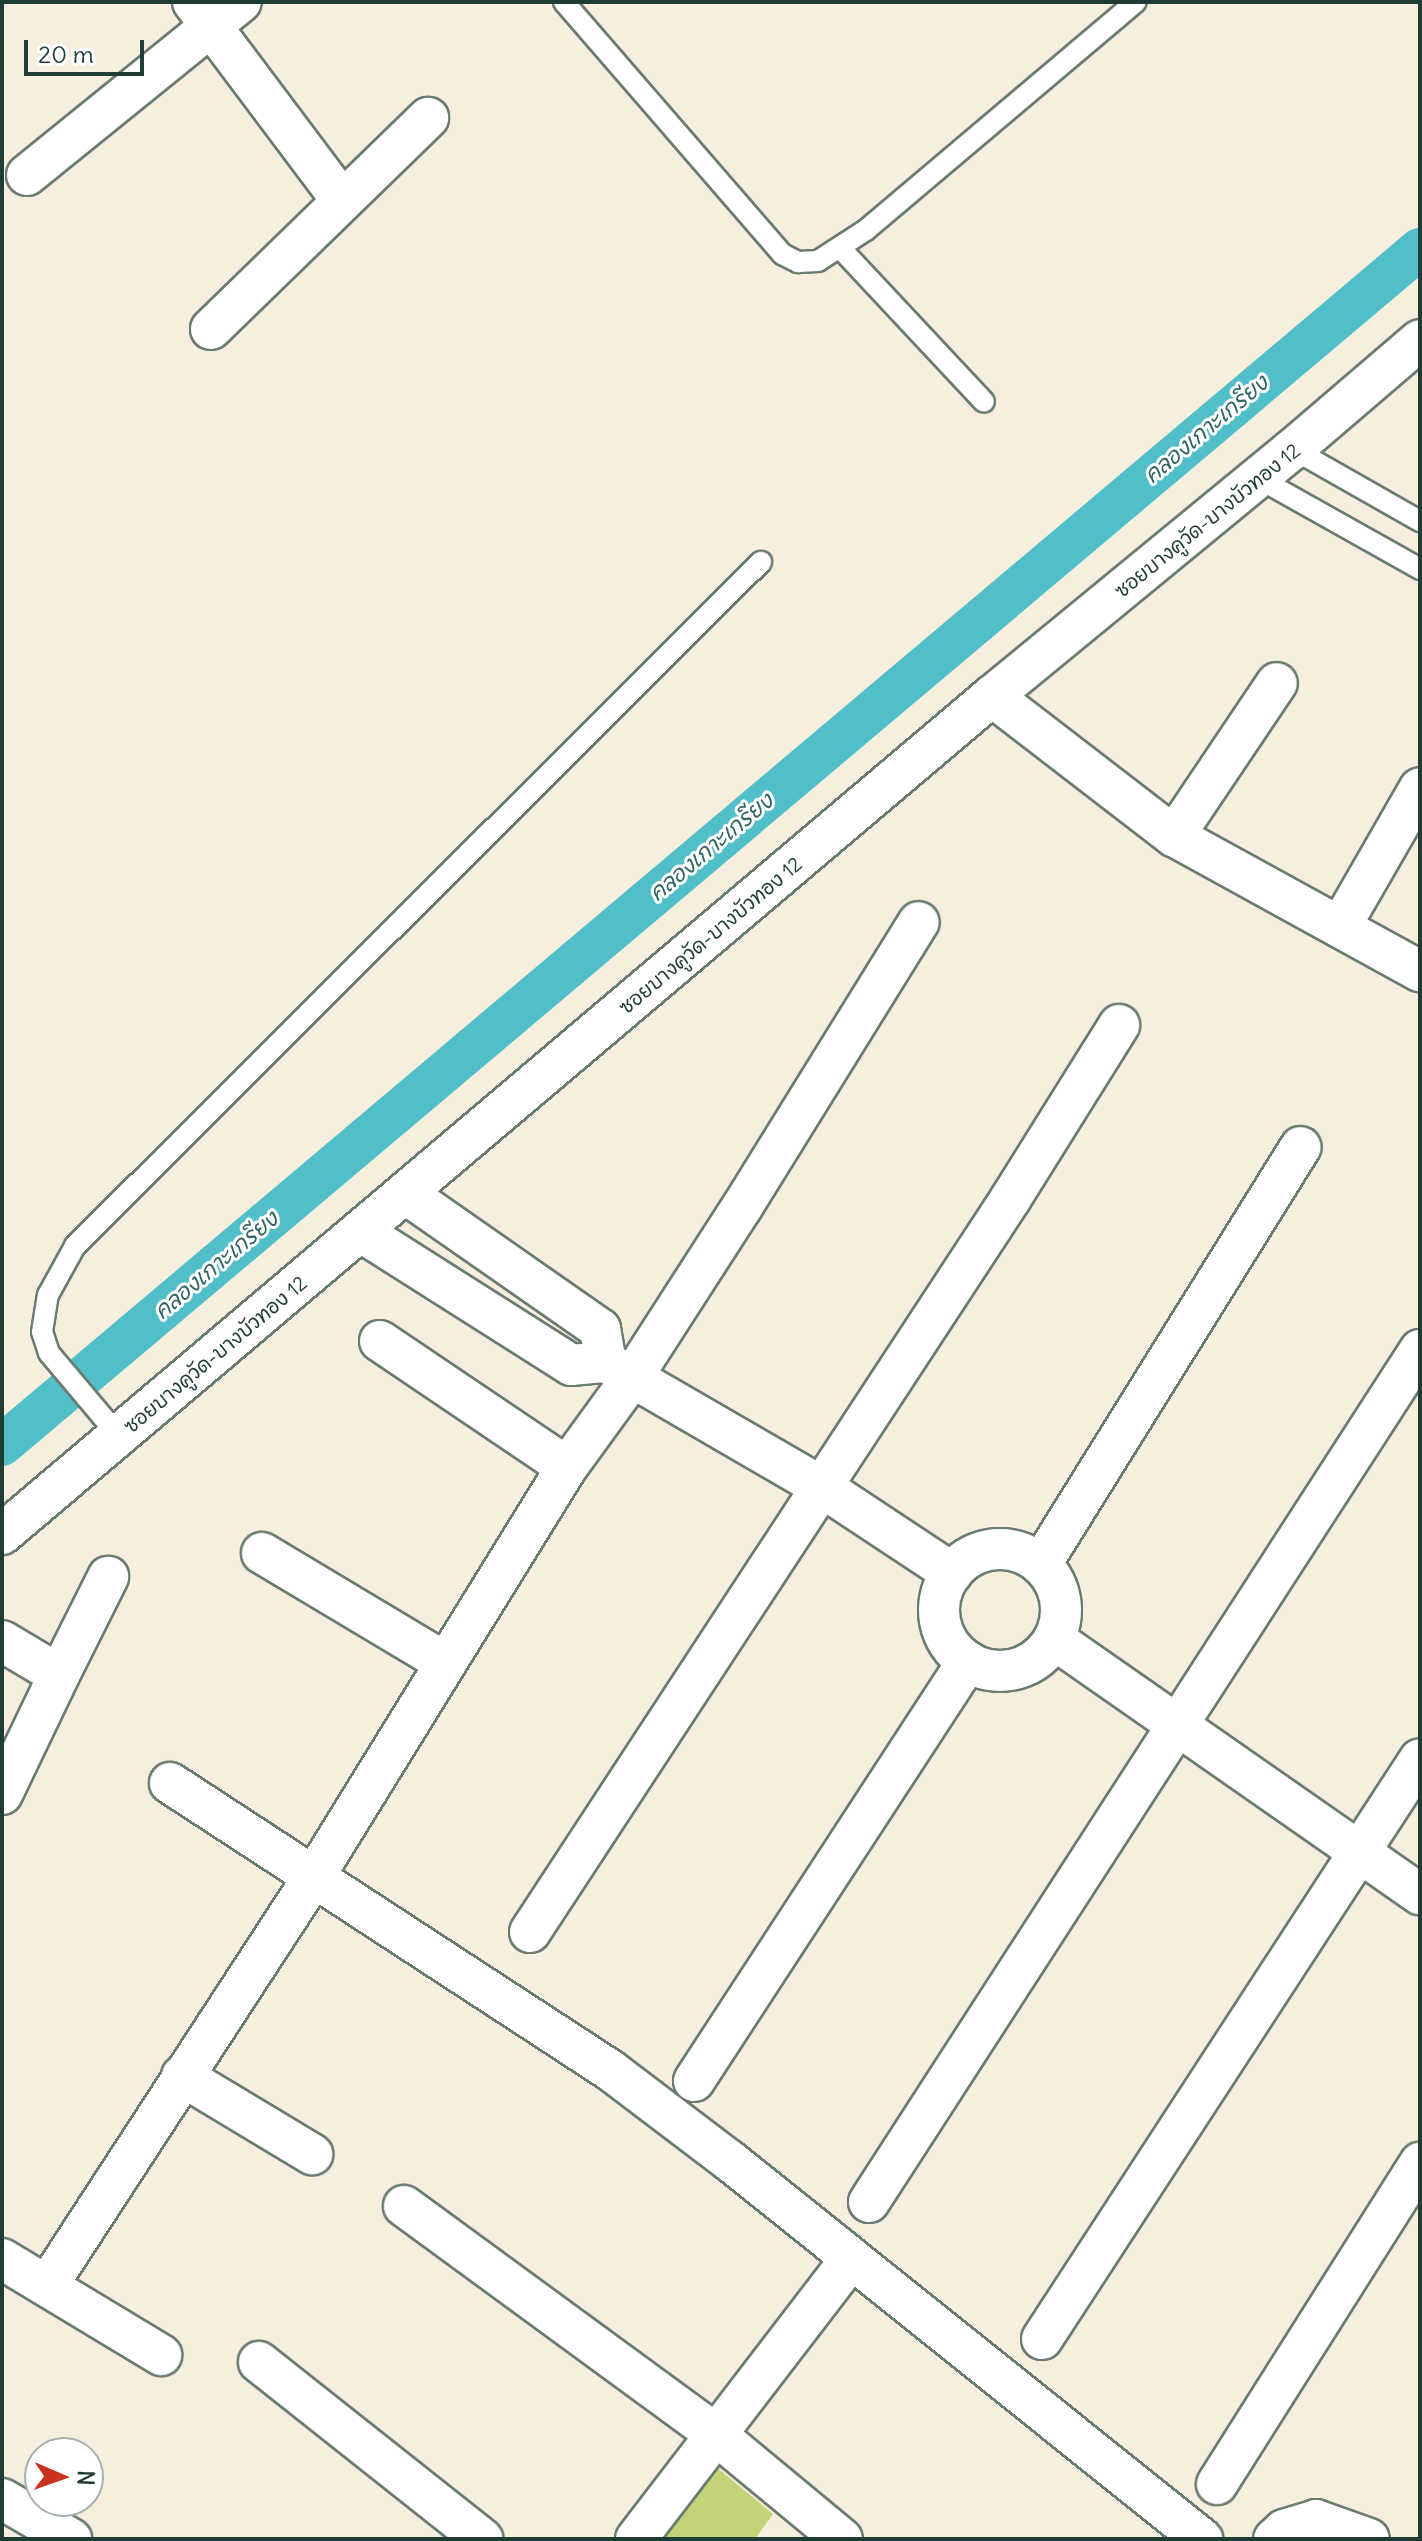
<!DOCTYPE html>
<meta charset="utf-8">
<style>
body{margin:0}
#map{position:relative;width:1422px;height:2541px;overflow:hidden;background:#f6efde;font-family:Delius,"Playpen Sans Thai",sans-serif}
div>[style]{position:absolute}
.green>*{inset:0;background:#c2d477}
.canal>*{height:42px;margin:-21px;padding:0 21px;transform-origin:21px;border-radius:21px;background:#51bfc9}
.roads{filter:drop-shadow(2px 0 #6a7b70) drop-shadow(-2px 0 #6a7b70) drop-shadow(0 2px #6a7b70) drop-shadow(0 -2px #6a7b70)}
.service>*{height:20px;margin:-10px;padding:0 10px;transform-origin:10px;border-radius:10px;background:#fff}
.minor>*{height:40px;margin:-20px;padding:0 20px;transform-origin:20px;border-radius:20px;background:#fff}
.minor>.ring{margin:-20px;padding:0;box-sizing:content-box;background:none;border:40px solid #fff;border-radius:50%}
span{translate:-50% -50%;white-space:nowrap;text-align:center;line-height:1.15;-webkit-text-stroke:6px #fff;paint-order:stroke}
.street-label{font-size:20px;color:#1f3d34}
.water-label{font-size:22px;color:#2e6461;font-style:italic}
.frame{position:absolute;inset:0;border:4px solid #1f3d34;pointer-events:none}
.north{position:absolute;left:24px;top:2437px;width:80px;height:80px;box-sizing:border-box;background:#fff;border:2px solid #a5b1ae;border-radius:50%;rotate:92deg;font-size:22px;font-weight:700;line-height:32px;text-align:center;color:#1f3d34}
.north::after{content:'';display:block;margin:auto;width:28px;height:36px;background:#c8321e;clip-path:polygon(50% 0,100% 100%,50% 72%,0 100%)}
.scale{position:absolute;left:24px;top:40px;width:120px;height:36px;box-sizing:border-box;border:4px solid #1f3d34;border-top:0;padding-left:10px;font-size:24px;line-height:28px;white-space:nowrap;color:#1f3d34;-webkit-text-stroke:6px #fff;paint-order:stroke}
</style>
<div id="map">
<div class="green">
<i style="clip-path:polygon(698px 2452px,773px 2514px,755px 2539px,630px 2539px)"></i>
</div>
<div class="canal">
<i style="left:2px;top:1445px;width:1855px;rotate:-40.15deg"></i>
</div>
<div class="roads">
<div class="service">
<i style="left:564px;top:2px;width:333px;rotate:49.1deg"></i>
<i style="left:782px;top:254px;width:18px;rotate:27deg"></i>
<i style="left:798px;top:262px;width:20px;rotate:-3deg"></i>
<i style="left:818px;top:261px;width:57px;rotate:-32.9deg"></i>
<i style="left:866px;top:230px;width:353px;rotate:-40.2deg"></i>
<i style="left:841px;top:249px;width:209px;rotate:46.9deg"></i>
<i style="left:1293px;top:449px;width:146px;rotate:29.6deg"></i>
<i style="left:1258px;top:478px;width:186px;rotate:29.3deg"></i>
<i style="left:118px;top:1435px;width:107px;rotate:-130.1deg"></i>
<i style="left:49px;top:1353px;width:22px;rotate:-108deg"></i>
<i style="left:42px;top:1332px;width:37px;rotate:-81deg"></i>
<i style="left:48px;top:1295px;width:56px;rotate:-61.1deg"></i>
<i style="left:75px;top:1246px;width:969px;rotate:-44.92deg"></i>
</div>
<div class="minor">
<i style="left:193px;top:2px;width:246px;rotate:53.1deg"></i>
<i style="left:27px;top:175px;width:275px;rotate:-39deg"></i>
<i style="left:211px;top:329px;width:303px;rotate:-44.2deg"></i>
<i style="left:992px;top:696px;width:230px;rotate:37.6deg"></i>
<i style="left:1174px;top:836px;width:281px;rotate:28.8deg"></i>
<i style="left:1174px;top:836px;width:184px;rotate:-56.1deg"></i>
<i style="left:1340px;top:927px;width:160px;rotate:-60.1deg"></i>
<i style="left:405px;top:1193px;width:238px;rotate:34.9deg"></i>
<i style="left:600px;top:1329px;width:34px;rotate:80deg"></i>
<i style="left:360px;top:1231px;width:250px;rotate:32.4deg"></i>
<i style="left:571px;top:1365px;width:35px;rotate:-5deg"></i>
<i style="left:606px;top:1362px;width:250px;rotate:30.1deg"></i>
<i style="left:822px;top:1487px;width:156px;rotate:33.5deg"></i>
<i style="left:380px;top:1341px;width:225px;rotate:34deg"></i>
<i style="left:2px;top:1534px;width:1297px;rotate:-40.25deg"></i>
<i style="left:992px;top:696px;width:389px;rotate:-39.4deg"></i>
<i style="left:1293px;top:449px;width:167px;rotate:-40.6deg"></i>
<i class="ring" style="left:939px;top:1549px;width:82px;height:82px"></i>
<i style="left:262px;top:1553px;width:214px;rotate:30.9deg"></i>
<i style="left:1041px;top:1564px;width:491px;rotate:-58.1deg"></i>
<i style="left:1054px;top:1639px;width:446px;rotate:34.9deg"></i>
<i style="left:2px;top:1641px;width:66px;rotate:30.8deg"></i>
<i style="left:59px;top:1675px;width:132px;rotate:115.6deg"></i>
<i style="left:59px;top:1675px;width:110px;rotate:-63.4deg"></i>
<i style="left:170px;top:1783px;width:525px;rotate:33.12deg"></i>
<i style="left:610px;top:2070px;width:151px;rotate:37.2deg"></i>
<i style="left:730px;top:2161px;width:605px;rotate:38.69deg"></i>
<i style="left:530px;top:1932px;width:878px;rotate:-56.76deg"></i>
<i style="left:1011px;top:1198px;width:204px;rotate:-58deg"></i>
<i style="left:182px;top:2076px;width:152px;rotate:31deg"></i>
<i style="left:694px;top:2081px;width:501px;rotate:-56.88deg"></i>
<i style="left:869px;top:2202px;width:1015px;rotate:-57.11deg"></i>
<i style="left:404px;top:2206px;width:384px;rotate:36.2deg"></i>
<i style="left:714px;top:2433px;width:166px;rotate:39.6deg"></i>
<i style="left:2px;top:2259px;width:186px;rotate:31.1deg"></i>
<i style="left:47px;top:2286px;width:491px;rotate:-56.9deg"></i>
<i style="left:315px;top:1875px;width:480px;rotate:-58.3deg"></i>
<i style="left:567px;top:1467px;width:109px;rotate:-54deg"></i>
<i style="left:631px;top:1379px;width:205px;rotate:-57.2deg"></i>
<i style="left:742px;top:1207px;width:335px;rotate:-58.2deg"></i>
<i style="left:1042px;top:2339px;width:692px;rotate:-56.91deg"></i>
<i style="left:259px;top:2362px;width:285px;rotate:38.4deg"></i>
<i style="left:1217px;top:2484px;width:380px;rotate:-57.7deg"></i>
<i style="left:2px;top:2499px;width:80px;rotate:30.1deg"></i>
<i style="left:636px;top:2539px;width:352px;rotate:-52.5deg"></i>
<i style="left:1274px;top:2539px;width:13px;rotate:-42deg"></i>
<i style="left:1284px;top:2530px;width:34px;rotate:-17deg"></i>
<i style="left:1316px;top:2520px;width:56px;rotate:19.7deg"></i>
</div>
</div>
<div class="street-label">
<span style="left:1207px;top:520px;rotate:-39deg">ซอยบางคูวัด-บางบัวทอง 12</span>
<span style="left:710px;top:935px;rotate:-40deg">ซอยบางคูวัด-บางบัวทอง 12</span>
<span style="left:215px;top:1354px;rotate:-40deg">ซอยบางคูวัด-บางบัวทอง 12</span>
</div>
<div class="water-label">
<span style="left:1206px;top:429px;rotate:-40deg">คลองเกาะเกรียง</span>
<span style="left:711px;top:847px;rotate:-40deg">คลองเกาะเกรียง</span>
<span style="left:216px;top:1265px;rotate:-40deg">คลองเกาะเกรียง</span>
</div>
<div class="frame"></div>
<div class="north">N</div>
<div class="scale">20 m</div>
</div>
